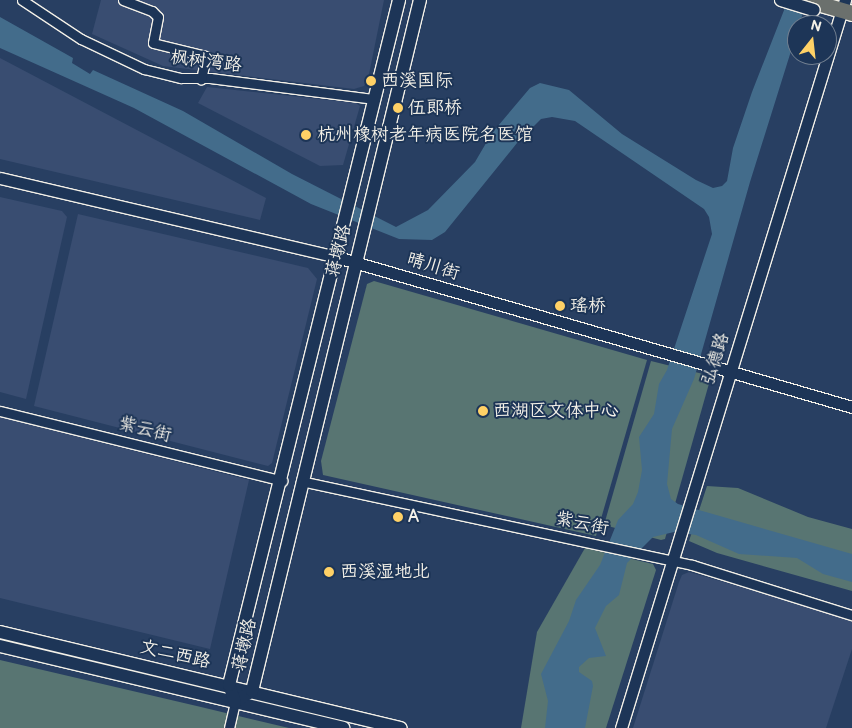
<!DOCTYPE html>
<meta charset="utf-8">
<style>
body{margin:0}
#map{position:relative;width:852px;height:728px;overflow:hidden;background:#283f62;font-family:"Balsamiq Sans","LXGW WenKai TC",sans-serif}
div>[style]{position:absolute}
.built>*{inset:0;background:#394d71}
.green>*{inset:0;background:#587572}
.water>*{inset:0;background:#436c8b}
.roads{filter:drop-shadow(1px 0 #f4f1e8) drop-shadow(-1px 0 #f4f1e8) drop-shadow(0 1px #f4f1e8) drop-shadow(0 -1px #f4f1e8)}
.minor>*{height:9px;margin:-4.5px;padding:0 4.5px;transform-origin:4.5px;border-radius:4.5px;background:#1d3557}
.tertiary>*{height:11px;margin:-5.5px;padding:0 5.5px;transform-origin:5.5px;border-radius:5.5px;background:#1d3557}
.secondary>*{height:12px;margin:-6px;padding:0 6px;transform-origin:6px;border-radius:6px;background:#1d3557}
.primary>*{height:15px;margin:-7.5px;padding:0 7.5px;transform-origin:7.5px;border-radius:7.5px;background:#6b706d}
.bridges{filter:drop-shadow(1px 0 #f4f1e8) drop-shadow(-1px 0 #f4f1e8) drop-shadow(0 1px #f4f1e8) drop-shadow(0 -1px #f4f1e8)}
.secondary-bridge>*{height:12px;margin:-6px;padding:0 6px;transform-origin:6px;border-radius:6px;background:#1d3557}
.dots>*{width:14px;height:14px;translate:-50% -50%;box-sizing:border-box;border:2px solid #1d3557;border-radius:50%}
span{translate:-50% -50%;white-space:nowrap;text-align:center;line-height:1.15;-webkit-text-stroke:4px #1d3557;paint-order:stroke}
.street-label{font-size:18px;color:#f4f1e8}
.poi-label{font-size:18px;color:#f4f1e8}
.left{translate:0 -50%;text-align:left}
.north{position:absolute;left:787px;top:15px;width:50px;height:50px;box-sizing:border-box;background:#1d3557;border:1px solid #738091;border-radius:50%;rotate:16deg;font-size:14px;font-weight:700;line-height:20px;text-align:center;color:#f4f1e8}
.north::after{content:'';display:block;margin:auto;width:18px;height:22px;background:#ffd166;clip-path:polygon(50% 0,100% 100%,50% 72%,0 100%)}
</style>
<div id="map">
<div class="built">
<i style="clip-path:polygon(101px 0,384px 0,368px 79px,364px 86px,354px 89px,163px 66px,92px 34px)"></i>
<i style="clip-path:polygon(0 58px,266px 198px,260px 220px,0 159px)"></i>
<i style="clip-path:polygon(207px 87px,356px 103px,360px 106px,343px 165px,320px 166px,198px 103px)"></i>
<i style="clip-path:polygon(0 197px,62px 211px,67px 217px,26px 399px,0 392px)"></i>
<i style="clip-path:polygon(78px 214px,308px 268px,317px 279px,272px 463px,268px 466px,34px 406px)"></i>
<i style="clip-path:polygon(0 417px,249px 480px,210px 649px,0 598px)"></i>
<i style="clip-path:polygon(689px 572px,852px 619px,852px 649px,826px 728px,633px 728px,679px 582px,682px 575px)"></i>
</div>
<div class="green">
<i style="clip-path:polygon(374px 281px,647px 360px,596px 536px,323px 475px,321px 461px,367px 284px)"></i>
<i style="clip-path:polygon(651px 361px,703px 374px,710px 380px,665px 539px,661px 540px,604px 525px)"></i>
<i style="clip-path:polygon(707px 486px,738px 488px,808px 517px,852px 529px,852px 591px,717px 553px,689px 541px)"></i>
<i style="clip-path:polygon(585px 548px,653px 564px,656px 570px,606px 728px,521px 728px,537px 632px)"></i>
<i style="clip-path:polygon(0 660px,201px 707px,289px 728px,0 728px)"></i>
</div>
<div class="water">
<i style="clip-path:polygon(788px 0,807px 0,750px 182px,694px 379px,672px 429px,667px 484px,671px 499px,678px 504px,852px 554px,852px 582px,823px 574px,797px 558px,739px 554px,696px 535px,674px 532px,653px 537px,627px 563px,619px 595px,606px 606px,595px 628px,606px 656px,589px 658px,579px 667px,579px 672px,592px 681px,593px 686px,585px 728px,545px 728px,548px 701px,541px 674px,569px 621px,576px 600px,600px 565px,618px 520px,633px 504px,638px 492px,642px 470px,639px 437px,654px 414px,659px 384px,667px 370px,712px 234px,709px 217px,704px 209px,575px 121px,552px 117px,541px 119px,517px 143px,445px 232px,432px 240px,399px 239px,311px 204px,134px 108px,0 48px,0 17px,73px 58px,72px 63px,90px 74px,93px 70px,183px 111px,292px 174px,396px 227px,428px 210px,475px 162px,492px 133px,530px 88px,540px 83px,569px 90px,622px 134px,696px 180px,713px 188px,722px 186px,727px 181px,733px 148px,752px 92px)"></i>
</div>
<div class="roads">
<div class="minor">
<i style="left:22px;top:0;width:71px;rotate:33.5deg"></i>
<i style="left:81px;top:39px;width:70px;rotate:25.5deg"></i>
<i style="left:144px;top:69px;width:38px;rotate:14deg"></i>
<i style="left:181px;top:78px;width:29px"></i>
<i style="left:210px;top:78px;width:166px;rotate:7.3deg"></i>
<i style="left:123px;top:0;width:31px;rotate:21deg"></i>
<i style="left:152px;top:11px;width:8px;rotate:45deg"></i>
<i style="left:158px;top:17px;width:26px;rotate:101deg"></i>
<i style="left:153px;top:43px;width:55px;rotate:13.8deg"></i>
<i style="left:206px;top:56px;width:24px;rotate:102deg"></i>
<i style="left:0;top:411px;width:291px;rotate:13.9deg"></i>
<i style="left:301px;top:481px;width:400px;rotate:12.1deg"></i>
<i style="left:692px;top:565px;width:168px;rotate:17.4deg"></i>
<i style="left:229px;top:728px;width:27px;rotate:-77deg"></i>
</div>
<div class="tertiary">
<i style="left:0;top:178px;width:346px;rotate:13.2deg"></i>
<i style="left:337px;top:257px;width:536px;rotate:16.24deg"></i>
<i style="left:621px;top:728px;width:762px;rotate:-72.9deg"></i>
</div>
<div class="secondary">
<i style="left:0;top:632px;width:412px;rotate:13.5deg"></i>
<i style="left:0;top:646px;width:353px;rotate:13.4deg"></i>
<i style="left:235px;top:702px;width:20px;rotate:-33deg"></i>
<i style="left:252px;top:691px;width:711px;rotate:-76.34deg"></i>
<i style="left:235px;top:702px;width:18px;rotate:-109deg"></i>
<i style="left:229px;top:685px;width:706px;rotate:-76.06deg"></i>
</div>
<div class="primary">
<i style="left:807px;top:0;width:47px;rotate:16.1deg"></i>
</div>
</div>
<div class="bridges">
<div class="secondary-bridge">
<i style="left:781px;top:0;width:34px;rotate:17deg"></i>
</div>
</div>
<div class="dots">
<i style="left:371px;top:81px;background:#ffd166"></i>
<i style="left:398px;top:108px;background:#ffd166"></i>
<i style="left:306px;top:135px;background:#ffd166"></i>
<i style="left:560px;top:306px;background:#ffd166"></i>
<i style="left:483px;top:411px;background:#ffd166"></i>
<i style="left:398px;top:517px;background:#ffd166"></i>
<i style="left:329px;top:572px;background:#ffd166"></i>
</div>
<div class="street-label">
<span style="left:206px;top:62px;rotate:7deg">枫树湾路</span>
<span style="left:339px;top:251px;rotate:-76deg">蒋墩路</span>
<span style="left:433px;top:267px;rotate:17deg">晴川街</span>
<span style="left:716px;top:359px;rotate:-73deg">弘德路</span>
<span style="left:145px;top:430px;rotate:14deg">紫云街</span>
<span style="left:582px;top:524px;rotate:12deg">紫云街</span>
<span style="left:245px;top:645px;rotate:-77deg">蒋墩路</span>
<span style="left:175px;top:655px;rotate:13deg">文二西路</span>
</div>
<div class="poi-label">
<span class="left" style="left:381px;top:81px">西溪国际</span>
<span class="left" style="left:408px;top:108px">伍郎桥</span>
<span class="left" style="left:317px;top:135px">杭州橡树老年病医院名医馆</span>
<span class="left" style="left:570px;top:306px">瑶桥</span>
<span class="left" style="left:493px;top:411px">西湖区文体中心</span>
<span class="left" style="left:408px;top:517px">A</span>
<span class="left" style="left:340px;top:572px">西溪湿地北</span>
</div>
<div class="north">N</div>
</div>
